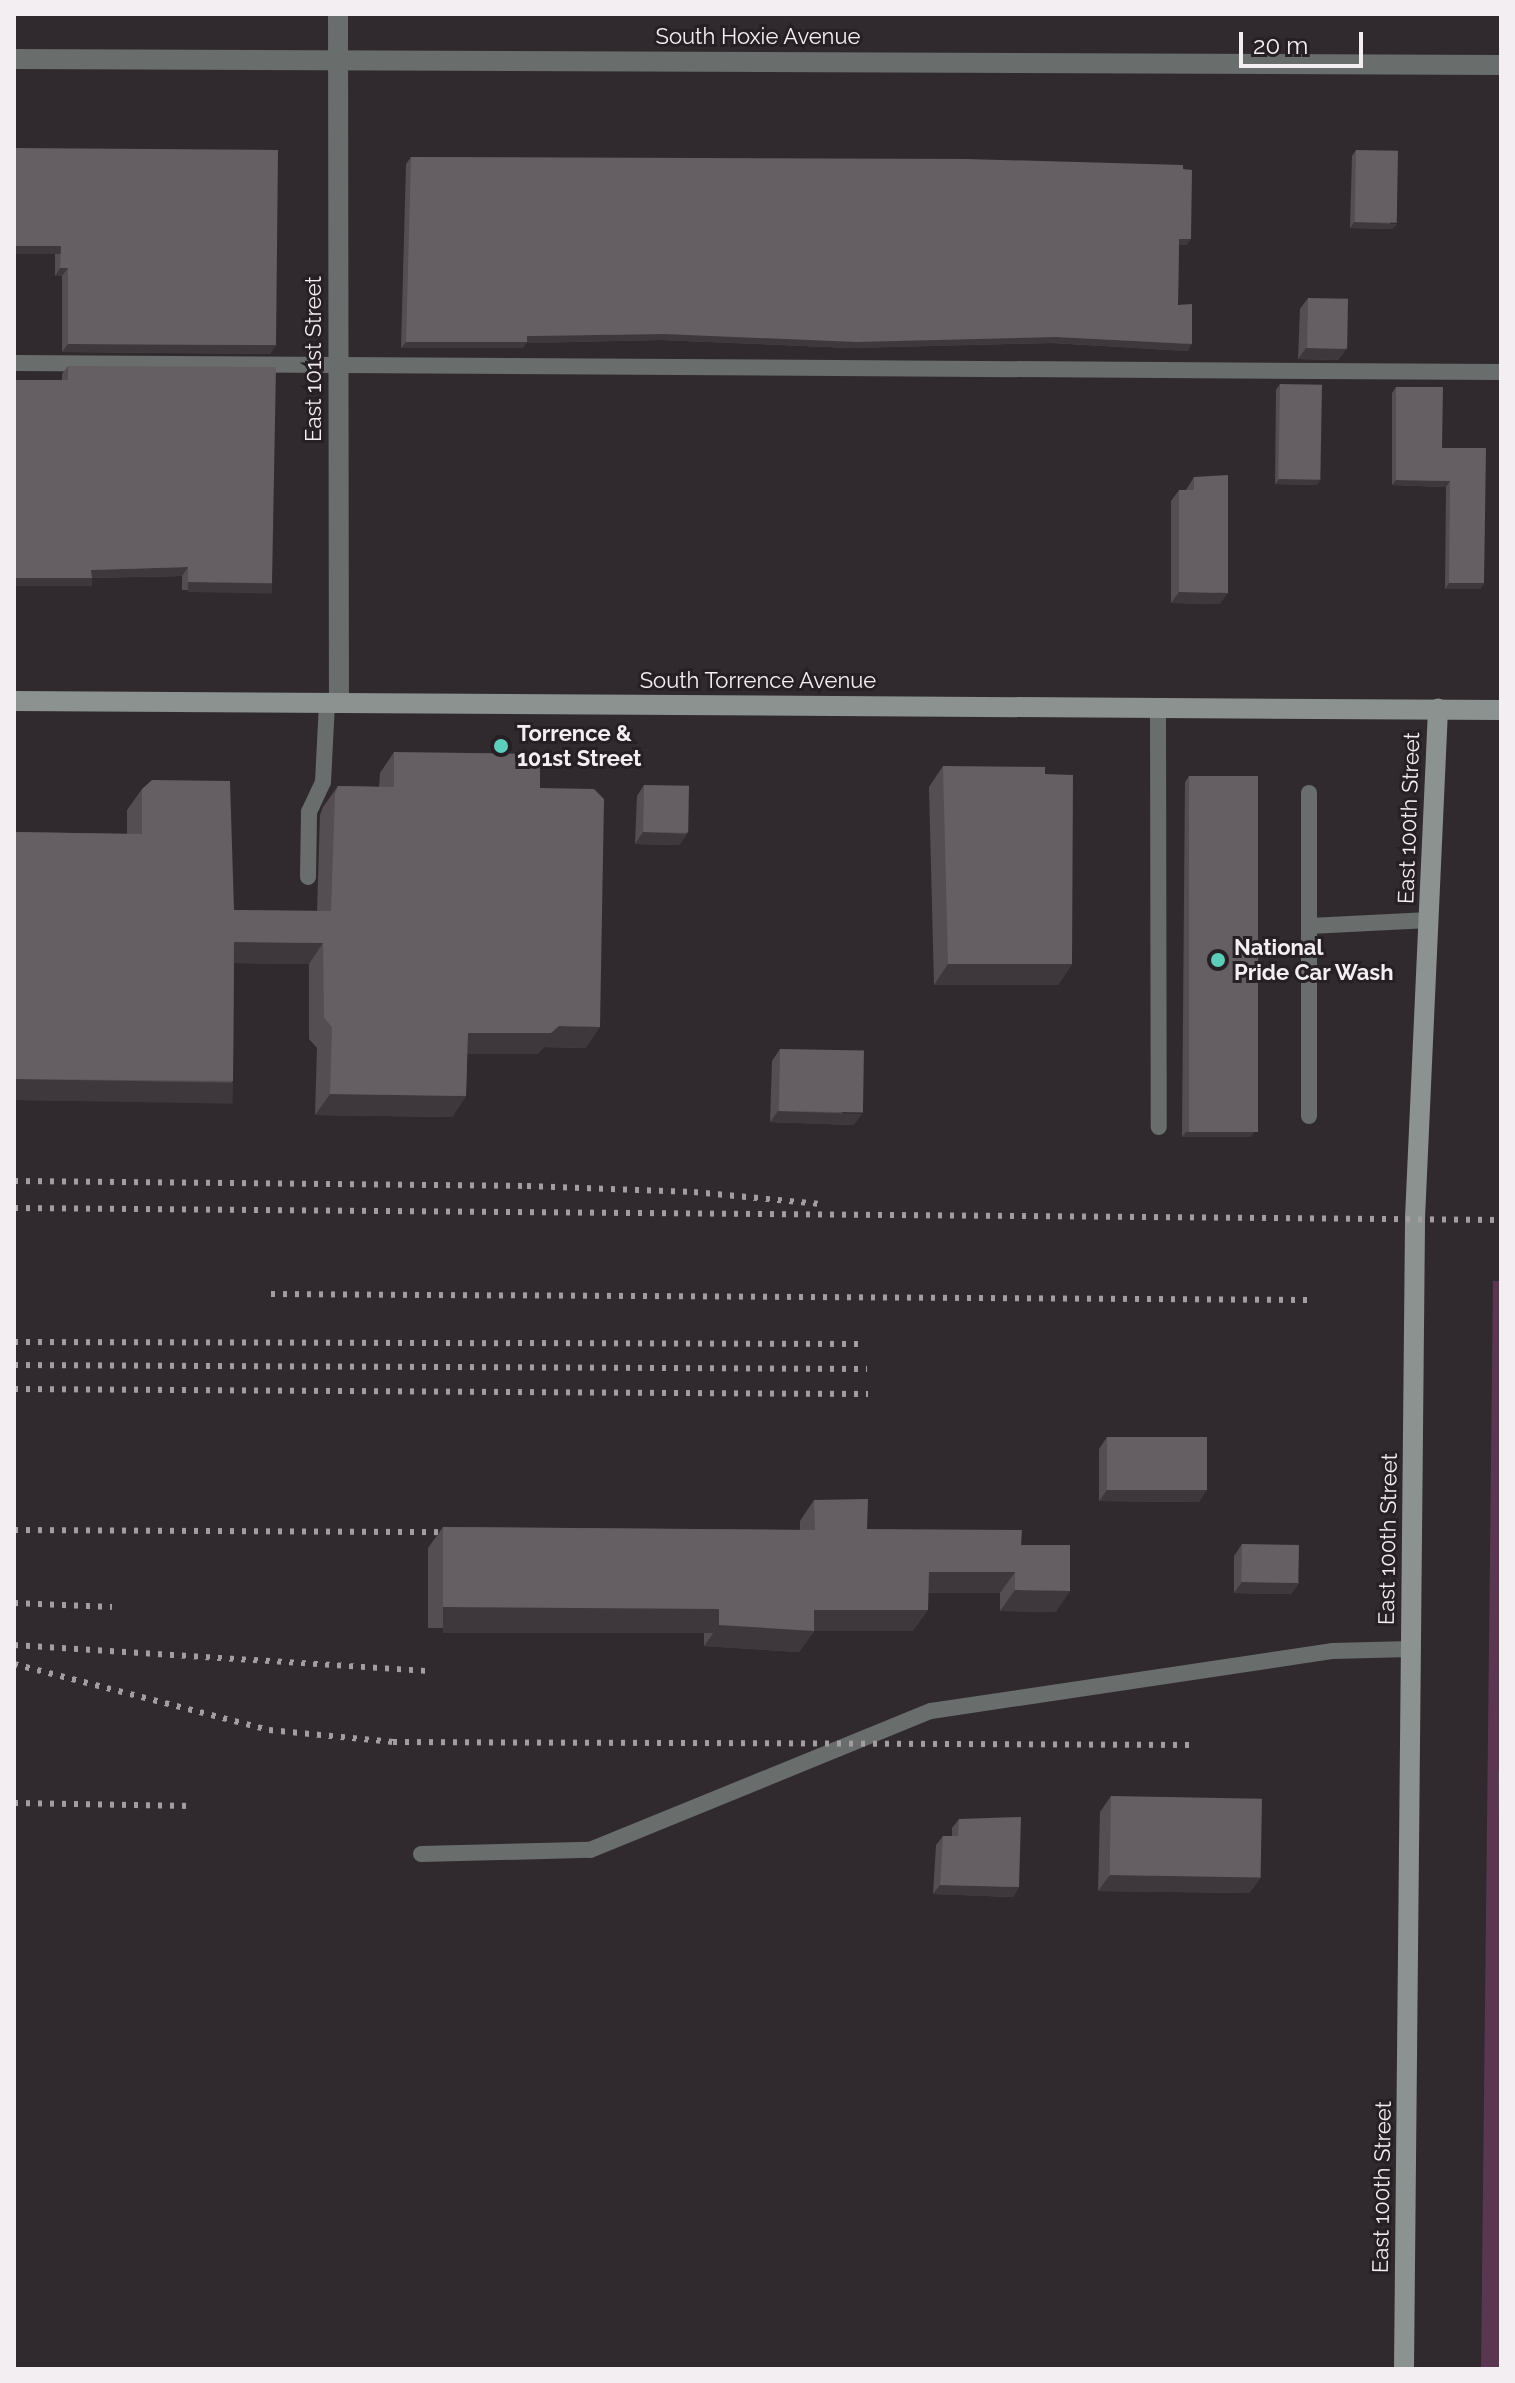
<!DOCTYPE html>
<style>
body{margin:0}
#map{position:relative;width:1515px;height:2383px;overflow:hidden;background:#302a2e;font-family:Raleway,sans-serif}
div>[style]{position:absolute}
.green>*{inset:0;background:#5a3651}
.service>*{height:16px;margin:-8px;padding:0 8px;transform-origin:8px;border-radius:8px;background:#696d6c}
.minor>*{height:20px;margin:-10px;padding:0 10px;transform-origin:10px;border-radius:10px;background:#696d6c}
.secondary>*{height:20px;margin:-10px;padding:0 10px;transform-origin:10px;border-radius:10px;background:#8b9290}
.rail>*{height:6px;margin-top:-3px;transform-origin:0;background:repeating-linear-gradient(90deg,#a29da1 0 4px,transparent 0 12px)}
.wall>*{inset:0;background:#544d52}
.shaded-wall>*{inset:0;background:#3e383c;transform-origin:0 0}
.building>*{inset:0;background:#655e63;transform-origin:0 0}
.dots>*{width:22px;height:22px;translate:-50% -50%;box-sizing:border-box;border:4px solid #262024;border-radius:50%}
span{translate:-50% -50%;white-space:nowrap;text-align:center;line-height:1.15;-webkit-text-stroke:6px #262024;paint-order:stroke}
.street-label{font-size:22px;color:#f3eef2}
.poi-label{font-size:22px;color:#f3eef2;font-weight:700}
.left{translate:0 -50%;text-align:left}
.frame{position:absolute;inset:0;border:16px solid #f3eef2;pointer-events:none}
.scale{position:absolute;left:1239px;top:32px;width:124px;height:36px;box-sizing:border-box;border:4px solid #f3eef2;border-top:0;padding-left:10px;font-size:24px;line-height:28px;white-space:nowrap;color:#f3eef2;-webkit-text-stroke:6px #262024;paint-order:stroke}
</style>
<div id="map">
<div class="green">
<i style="clip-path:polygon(1493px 1281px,1501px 1281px,1501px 2369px,1481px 2369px)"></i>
</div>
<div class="service">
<i style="left:14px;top:363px;width:1487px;rotate:0.35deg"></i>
<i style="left:1158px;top:707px;width:420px;rotate:89.9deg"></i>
<i style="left:308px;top:877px;width:65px;rotate:-89.1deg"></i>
<i style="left:309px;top:812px;width:33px;rotate:-65deg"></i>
<i style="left:323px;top:782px;width:79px;rotate:-87.1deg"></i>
<i style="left:1310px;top:926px;width:119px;rotate:-2.9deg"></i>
<i style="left:1309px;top:1116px;width:323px;rotate:-90deg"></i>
<i style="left:421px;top:1854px;width:169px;rotate:-1.4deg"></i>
<i style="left:590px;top:1850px;width:368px;rotate:-22.2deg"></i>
<i style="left:931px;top:1711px;width:405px;rotate:-8.5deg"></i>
<i style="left:1332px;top:1651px;width:79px;rotate:-1.5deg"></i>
</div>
<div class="minor">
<i style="left:338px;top:14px;width:689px;rotate:89.92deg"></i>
<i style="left:14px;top:59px;width:1487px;rotate:0.23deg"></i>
</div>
<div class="secondary">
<i style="left:14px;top:701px;width:1487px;rotate:0.35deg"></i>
<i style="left:1404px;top:2369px;width:1151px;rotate:-89.45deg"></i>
<i style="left:1415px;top:1218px;width:510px;rotate:-87.41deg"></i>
</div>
<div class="rail">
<i style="left:14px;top:1181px;width:513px;rotate:0.56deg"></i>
<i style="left:527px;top:1186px;width:167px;rotate:2.1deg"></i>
<i style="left:694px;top:1192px;width:127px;rotate:5.4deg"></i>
<i style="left:14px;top:1208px;width:1487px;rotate:0.46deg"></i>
<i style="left:271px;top:1294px;width:1037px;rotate:0.33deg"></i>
<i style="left:14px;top:1342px;width:852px;rotate:0.13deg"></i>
<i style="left:14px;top:1365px;width:853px;rotate:0.27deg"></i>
<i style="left:14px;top:1389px;width:854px;rotate:0.34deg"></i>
<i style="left:14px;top:1530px;width:448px;rotate:0.3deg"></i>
<i style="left:14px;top:1603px;width:98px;rotate:2.3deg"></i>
<i style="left:14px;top:1645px;width:416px;rotate:3.6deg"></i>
<i style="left:14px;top:1664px;width:263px;rotate:14.5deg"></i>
<i style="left:269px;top:1730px;width:125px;rotate:5.5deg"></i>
<i style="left:393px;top:1742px;width:804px;rotate:0.21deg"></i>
<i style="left:14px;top:1803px;width:178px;rotate:1deg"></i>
</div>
<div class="wall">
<i style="clip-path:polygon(14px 148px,276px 345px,270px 354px,62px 352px,62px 276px,55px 276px,55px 254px)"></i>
<i style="clip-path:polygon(1356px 150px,1393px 229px,1350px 228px,1352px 156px)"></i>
<i style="clip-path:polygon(411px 157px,1183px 169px,1187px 245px,1179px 245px,1178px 305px,1188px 351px,1052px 343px,851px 348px,660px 340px,526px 343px,523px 348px,401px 348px,406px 164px)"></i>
<i style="clip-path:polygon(1308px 298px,1346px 349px,1338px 360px,1298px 359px,1300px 309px)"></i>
<i style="clip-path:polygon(68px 366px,272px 583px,266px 591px,182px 590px,182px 576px,92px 578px,86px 586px,14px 586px,14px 380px,62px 380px,62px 374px)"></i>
<i style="clip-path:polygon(1280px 384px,1317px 485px,1275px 484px,1276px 390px)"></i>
<i style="clip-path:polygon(1396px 387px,1442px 448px,1484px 583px,1480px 589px,1445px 589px,1446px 487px,1392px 485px,1392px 393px)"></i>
<i style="clip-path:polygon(1194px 477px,1220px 604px,1171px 603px,1171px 501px,1179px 490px,1186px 490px)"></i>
<i style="clip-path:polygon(394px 752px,540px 788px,586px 1048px,544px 1047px,537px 1054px,467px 1054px,466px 1096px,452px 1117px,315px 1115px,317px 1048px,309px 1039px,309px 964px,234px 963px,233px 1081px,218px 1102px,14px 1100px,14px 832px,127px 834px,127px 810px,142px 789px,234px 910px,317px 911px,320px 815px,323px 807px,338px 786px,379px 787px,380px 773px)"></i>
<i style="clip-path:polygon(943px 766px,1045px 774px,1072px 964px,1058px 985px,934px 985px,929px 787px)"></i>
<i style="clip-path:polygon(1189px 776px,1251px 1137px,1182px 1137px,1185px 782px)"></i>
<i style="clip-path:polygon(644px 785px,687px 834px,679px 845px,635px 844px,637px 796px)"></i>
<i style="clip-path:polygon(780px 1049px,854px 1125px,770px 1122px,772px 1061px)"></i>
<i style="clip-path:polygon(1107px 1437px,1199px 1502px,1099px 1501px,1099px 1449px)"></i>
<i style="clip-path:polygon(814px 1500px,867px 1529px,1021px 1545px,1056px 1612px,1000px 1611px,1000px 1593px,928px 1593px,913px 1631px,814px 1631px,799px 1652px,704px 1646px,704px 1630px,428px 1628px,428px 1548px,443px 1527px,800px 1530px,800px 1521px)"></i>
<i style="clip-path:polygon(1242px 1544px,1299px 1583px,1291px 1594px,1234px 1593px,1234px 1556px)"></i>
<i style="clip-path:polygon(1501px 1768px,1501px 1883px,1500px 1883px,1498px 1771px)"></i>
<i style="clip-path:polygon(1111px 1796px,1261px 1877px,1249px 1893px,1098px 1891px,1100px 1812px)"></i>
<i style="clip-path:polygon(959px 1819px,1019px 1887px,1013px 1897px,933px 1894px,936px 1845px,943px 1836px,952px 1836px,952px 1828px)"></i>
</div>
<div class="shaded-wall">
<i style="clip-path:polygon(1354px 222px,1397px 224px,1393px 229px,1350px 228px)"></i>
<i style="clip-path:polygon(1179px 239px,1191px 239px,1187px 245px,1174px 245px)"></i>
<i style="left:14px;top:246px;width:47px;height:8px"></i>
<i style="clip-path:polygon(60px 268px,68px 268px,62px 276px,55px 276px)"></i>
<i style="clip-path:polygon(664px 334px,1057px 337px,1192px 344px,1188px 351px,1052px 343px,851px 348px,660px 340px,526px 343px,523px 348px,401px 348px,406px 342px,527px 336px)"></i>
<i style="clip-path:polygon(68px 344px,276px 345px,270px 354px,62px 352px)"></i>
<i style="clip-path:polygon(1306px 348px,1346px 349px,1338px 360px,1298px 359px)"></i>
<i style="clip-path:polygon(1279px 479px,1321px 479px,1317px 485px,1275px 484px)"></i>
<i style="clip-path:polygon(1396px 480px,1450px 481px,1446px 487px,1392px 485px)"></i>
<i style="clip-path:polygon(188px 567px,182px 576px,85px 578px,91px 570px)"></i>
<i style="left:14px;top:578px;width:78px;height:8px"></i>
<i style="left:188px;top:582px;width:84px;height:10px;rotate:1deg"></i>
<i style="clip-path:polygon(1449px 583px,1484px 583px,1480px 589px,1445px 589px)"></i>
<i style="clip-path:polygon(1179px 592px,1228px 593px,1220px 604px,1171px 603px)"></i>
<i style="clip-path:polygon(643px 832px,687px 834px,679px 845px,635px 844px)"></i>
<i style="clip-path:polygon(234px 942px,323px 943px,309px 964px,220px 963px)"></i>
<i style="clip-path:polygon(948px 964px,1072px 964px,1058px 985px,934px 985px)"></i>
<i style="clip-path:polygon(559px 1026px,600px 1027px,586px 1048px,544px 1047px,537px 1054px,453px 1054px,468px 1033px)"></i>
<i style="left:14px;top:1079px;width:219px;height:21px;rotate:1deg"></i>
<i style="clip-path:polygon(330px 1094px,466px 1096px,452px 1117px,315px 1115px)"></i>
<i style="clip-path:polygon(778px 1111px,862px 1114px,854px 1125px,770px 1122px)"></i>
<i style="clip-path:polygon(1255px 1131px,1251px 1137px,1182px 1137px,1186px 1132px)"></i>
<i style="clip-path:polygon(1107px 1490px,1207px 1490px,1199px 1502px,1099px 1501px)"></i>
<i style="clip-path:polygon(929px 1572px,1015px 1572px,1000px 1593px,914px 1593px)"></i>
<i style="clip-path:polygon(1242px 1582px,1299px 1583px,1291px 1594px,1234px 1593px)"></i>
<i style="clip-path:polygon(1015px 1590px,1070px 1591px,1056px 1612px,1000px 1611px)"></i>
<i style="left:443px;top:1607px;width:276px;height:26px"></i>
<i style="clip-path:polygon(814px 1610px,928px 1610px,913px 1631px,804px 1631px,814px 1631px,799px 1652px,704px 1646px,719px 1625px)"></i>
<i style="clip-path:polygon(1110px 1875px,1261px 1877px,1249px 1893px,1098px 1891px)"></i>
<i style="clip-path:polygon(940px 1885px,1019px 1887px,1013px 1897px,933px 1894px)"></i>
</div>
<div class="building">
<i style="clip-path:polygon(14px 148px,278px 150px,276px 345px,68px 344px,68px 268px,60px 268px,61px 246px,14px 246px)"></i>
<i style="left:1356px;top:150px;width:42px;height:72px;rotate:1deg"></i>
<i style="clip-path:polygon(411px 157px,967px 159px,1183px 165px,1183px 169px,1192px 170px,1191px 239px,1179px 239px,1178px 305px,1192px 304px,1192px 344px,1057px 337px,856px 342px,664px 334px,527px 336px,527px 342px,406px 342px)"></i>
<i style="left:1308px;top:298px;width:40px;height:50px;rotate:1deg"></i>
<i style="clip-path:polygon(68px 366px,276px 367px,272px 583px,188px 582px,188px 567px,91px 570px,92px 578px,14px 578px,14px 380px,68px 380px)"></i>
<i style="left:1280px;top:384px;width:42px;height:95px;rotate:1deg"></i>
<i style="clip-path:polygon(1396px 387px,1443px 387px,1442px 448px,1486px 448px,1484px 583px,1449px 583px,1450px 481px,1396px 480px)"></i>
<i style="clip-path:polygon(1228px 475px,1228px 593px,1179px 592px,1179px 490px,1194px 490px,1194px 477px)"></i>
<i style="clip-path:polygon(394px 752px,540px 754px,540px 788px,594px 789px,604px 799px,600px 1027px,559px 1026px,551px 1033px,468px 1033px,466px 1096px,330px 1094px,332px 1027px,324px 1018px,323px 943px,234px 942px,233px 1081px,14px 1079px,14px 832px,142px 834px,142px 789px,152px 780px,230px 781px,234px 910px,331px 911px,335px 794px,338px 786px,394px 787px)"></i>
<i style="clip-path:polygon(943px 766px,1045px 767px,1045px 774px,1073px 775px,1072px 964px,948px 964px)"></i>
<i style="left:1189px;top:776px;width:69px;height:356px"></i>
<i style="left:644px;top:785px;width:45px;height:47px;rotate:1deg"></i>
<i style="left:780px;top:1049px;width:84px;height:62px;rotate:1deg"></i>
<i style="left:1107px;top:1437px;width:100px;height:53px"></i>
<i style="clip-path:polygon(868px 1499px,867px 1529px,1022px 1530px,1021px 1545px,1070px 1545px,1070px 1591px,1015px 1590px,1015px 1572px,929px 1572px,928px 1610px,814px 1610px,814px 1631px,719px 1625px,719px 1609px,443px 1607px,443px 1527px,815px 1530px,814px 1500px)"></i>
<i style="left:1242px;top:1544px;width:57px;height:38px;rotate:1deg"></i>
<i style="left:1111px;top:1796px;width:151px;height:79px;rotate:1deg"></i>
<i style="clip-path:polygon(1021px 1817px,1019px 1887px,940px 1885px,943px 1836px,958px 1836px,959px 1819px)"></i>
</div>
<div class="dots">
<i style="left:501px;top:746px;background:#5ccebb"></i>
<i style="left:1218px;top:960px;background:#5ccebb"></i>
</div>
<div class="street-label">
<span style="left:758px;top:37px">South Hoxie Avenue</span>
<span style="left:314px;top:359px;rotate:-90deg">East 101st Street</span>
<span style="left:758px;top:681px">South Torrence Avenue</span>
<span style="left:1409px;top:818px;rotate:-88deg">East 100th Street</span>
<span style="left:1388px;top:1539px;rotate:-89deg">East 100th Street</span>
<span style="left:1382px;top:2187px;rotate:-89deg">East 100th Street</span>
</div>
<div class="poi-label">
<span class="left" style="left:517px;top:746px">Torrence &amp;<br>101st Street</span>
<span class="left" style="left:1234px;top:960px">National<br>Pride Car Wash</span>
</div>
<div class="frame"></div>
<div class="scale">20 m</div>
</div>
